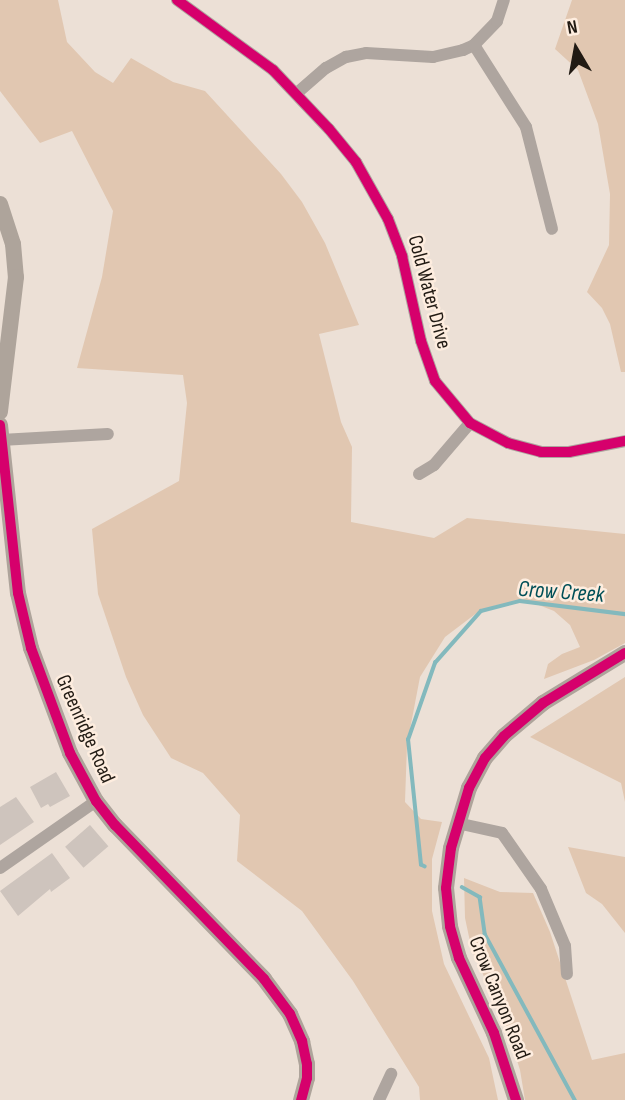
<!DOCTYPE html>
<style>
body{margin:0}
#map{position:relative;width:625px;height:1100px;overflow:hidden;background:#ece0d6;font-family:"Sofia Sans Condensed",sans-serif}
div>[style]{position:absolute}
.green>*{inset:0;background:#e1c7b1}
.stream>*{height:3.5px;margin:-1.75px;padding:0 1.75px;transform-origin:1.75px;border-radius:1.75px;background:#83b9bd}
.building>*{inset:0;background:#cec4bd;transform-origin:0 0}
.street>*{height:12px;margin:-6px;padding:0 6px;transform-origin:6px;border-radius:6px;background:#aea59f}
.secondary>*{height:16px;margin:-8px;padding:0 8px;transform-origin:8px;border-radius:8px;background:#aea49b}
.cycleway>*{height:10px;margin:-5px;padding:0 5px;transform-origin:5px;border-radius:5px;background:#d6006c}
span{translate:-50% -50%;white-space:nowrap;text-align:center;line-height:1.15;-webkit-text-stroke:5px #feeddf;paint-order:stroke}
.street-label{font-size:21px;color:#211a13}
.water-label{font-size:23px;color:#004f57;font-style:italic}
.north{position:absolute;left:541px;top:14px;width:70px;height:70px;-webkit-text-stroke:5px #feeddf;paint-order:stroke;rotate:350deg;font-size:19px;font-weight:700;line-height:28px;text-align:center;color:#211a13}
.north::after{content:'';display:block;margin:auto;width:24px;height:32px;background:#211a13;clip-path:polygon(50% 0,100% 100%,50% 72%,0 100%)}
</style>
<div id="map">
<div class="green">
<i style="clip-path:polygon(0 0,58px 0,67px 42px,95px 72px,113px 83px,131px 58px,173px 82px,205px 91px,281px 174px,302px 202px,325px 243px,359px 325px,319px 334px,341px 422px,352px 447px,351px 522px,434px 538px,467px 518px,625px 534px,625px 643px,594px 660px,544px 679px,548px 664px,562px 654px,580px 647px,570px 625px,554px 611px,531px 602px,497px 605px,478px 612px,445px 637px,420px 677px,407px 745px,405px 802px,421px 819px,442px 822px,432px 859px,432px 911px,444px 964px,489px 1058px,498px 1100px,420px 1100px,419px 1087px,353px 981px,302px 911px,237px 861px,240px 815px,203px 773px,171px 758px,143px 715px,126px 677px,98px 594px,92px 529px,179px 481px,187px 403px,183px 375px,77px 368px,102px 277px,113px 211px,72px 131px,40px 143px,0 91px)"></i>
<i style="clip-path:polygon(572px 0,625px 0,625px 372px,621px 372px,610px 324px,602px 308px,587px 292px,609px 245px,610px 194px,598px 124px,578px 70px,555px 49px)"></i>
<i style="clip-path:polygon(625px 677px,625px 802px,621px 783px,530px 737px)"></i>
<i style="clip-path:polygon(568px 847px,625px 857px,625px 933px,602px 904px,586px 893px)"></i>
<i style="clip-path:polygon(464px 878px,500px 892px,533px 893px,550px 932px,592px 1060px,625px 1053px,625px 1100px,525px 1100px,520px 1070px,504px 1019px,472px 951px,465px 918px)"></i>
</div>
<div class="stream">
<i style="left:425px;top:867px;width:4px;rotate:-153deg"></i>
<i style="left:421px;top:865px;width:126px;rotate:-95.9deg"></i>
<i style="left:408px;top:740px;width:82px;rotate:-70.7deg"></i>
<i style="left:435px;top:663px;width:69px;rotate:-48.5deg"></i>
<i style="left:481px;top:611px;width:40px;rotate:-14.4deg"></i>
<i style="left:520px;top:601px;width:106px;rotate:7.1deg"></i>
<i style="left:462px;top:887px;width:21px;rotate:29deg"></i>
<i style="left:480px;top:897px;width:37px;rotate:82deg"></i>
<i style="left:485px;top:934px;width:189px;rotate:61.5deg"></i>
</div>
<div class="building">
<i style="clip-path:polygon(56px 772px,70px 796px,50px 807px,48px 804px,41px 808px,30px 787px)"></i>
<i style="clip-path:polygon(16px 797px,34px 822px,0 845px,0 807px)"></i>
<i style="left:90px;top:825px;width:28px;height:33px;rotate:49deg"></i>
<i style="clip-path:polygon(52px 853px,70px 878px,51px 892px,50px 889px,18px 916px,0 891px)"></i>
</div>
<div class="street">
<i style="left:177px;top:0;width:119px;rotate:36.1deg"></i>
<i style="left:273px;top:70px;width:81px;rotate:46.5deg"></i>
<i style="left:329px;top:129px;width:43px;rotate:50.7deg"></i>
<i style="left:356px;top:162px;width:65px;rotate:60.7deg"></i>
<i style="left:388px;top:219px;width:40px;rotate:69deg"></i>
<i style="left:402px;top:256px;width:87px;rotate:77.4deg"></i>
<i style="left:421px;top:341px;width:42px;rotate:70.7deg"></i>
<i style="left:435px;top:381px;width:55px;rotate:50.2deg"></i>
<i style="left:470px;top:423px;width:43px;rotate:27.8deg"></i>
<i style="left:508px;top:443px;width:34px;rotate:15deg"></i>
<i style="left:541px;top:452px;width:28px"></i>
<i style="left:569px;top:452px;width:57px;rotate:-11.1deg"></i>
<i style="left:474px;top:45px;width:97px;rotate:57.6deg"></i>
<i style="left:526px;top:127px;width:105px;rotate:75.7deg"></i>
<i style="left:297px;top:93px;width:38px;rotate:-41deg"></i>
<i style="left:326px;top:68px;width:23px;rotate:-29deg"></i>
<i style="left:346px;top:57px;width:20px;rotate:-11deg"></i>
<i style="left:366px;top:53px;width:67px;rotate:3.4deg"></i>
<i style="left:433px;top:57px;width:31px;rotate:-13deg"></i>
<i style="left:463px;top:50px;width:12px;rotate:-24deg"></i>
<i style="left:474px;top:45px;width:33px;rotate:-46deg"></i>
<i style="left:497px;top:21px;width:22px;rotate:-72deg"></i>
<i style="left:1px;top:440px;width:107px;rotate:-3.2deg"></i>
<i style="left:419px;top:474px;width:17px;rotate:-31deg"></i>
<i style="left:434px;top:465px;width:55px;rotate:-49.4deg"></i>
<i style="left:457px;top:823px;width:46px;rotate:12.5deg"></i>
<i style="left:502px;top:833px;width:68px;rotate:55.1deg"></i>
<i style="left:541px;top:889px;width:62px;rotate:67.2deg"></i>
<i style="left:565px;top:946px;width:28px;rotate:86deg"></i>
<i style="left:0;top:868px;width:117px;rotate:-34.9deg"></i>
<i style="left:379px;top:1100px;width:29px;rotate:-65deg"></i>
</div>
<div class="secondary">
<i style="left:0;top:204px;width:42px;rotate:72deg"></i>
<i style="left:13px;top:244px;width:33px;rotate:85deg"></i>
<i style="left:16px;top:277px;width:136px;rotate:96.8deg"></i>
<i style="left:0;top:425px;width:169px;rotate:83.9deg"></i>
<i style="left:18px;top:593px;width:57px;rotate:76.7deg"></i>
<i style="left:31px;top:648px;width:112px;rotate:69.6deg"></i>
<i style="left:70px;top:753px;width:55px;rotate:61.6deg"></i>
<i style="left:96px;top:801px;width:31px;rotate:52deg"></i>
<i style="left:115px;top:825px;width:214px;rotate:45.9deg"></i>
<i style="left:264px;top:979px;width:44px;rotate:53.4deg"></i>
<i style="left:290px;top:1014px;width:30px;rotate:66deg"></i>
<i style="left:302px;top:1041px;width:24px;rotate:78deg"></i>
<i style="left:307px;top:1064px;width:14px;rotate:90deg"></i>
<i style="left:307px;top:1078px;width:23px;rotate:105deg"></i>
<i style="left:516px;top:1100px;width:71px;rotate:-108.2deg"></i>
<i style="left:494px;top:1033px;width:83px;rotate:-115deg"></i>
<i style="left:459px;top:958px;width:33px;rotate:-106deg"></i>
<i style="left:450px;top:926px;width:38px;rotate:-96deg"></i>
<i style="left:446px;top:888px;width:40px;rotate:-82.9deg"></i>
<i style="left:451px;top:848px;width:63px;rotate:-73.3deg"></i>
<i style="left:469px;top:788px;width:34px;rotate:-62deg"></i>
<i style="left:485px;top:758px;width:29px;rotate:-49deg"></i>
<i style="left:504px;top:736px;width:51px;rotate:-40.2deg"></i>
<i style="left:543px;top:703px;width:96px;rotate:-31.4deg"></i>
</div>
<div class="cycleway">
<i style="left:177px;top:0;width:119px;rotate:36.1deg"></i>
<i style="left:273px;top:70px;width:81px;rotate:46.5deg"></i>
<i style="left:329px;top:129px;width:43px;rotate:50.7deg"></i>
<i style="left:356px;top:162px;width:65px;rotate:60.7deg"></i>
<i style="left:388px;top:219px;width:40px;rotate:69deg"></i>
<i style="left:402px;top:256px;width:87px;rotate:77.4deg"></i>
<i style="left:421px;top:341px;width:42px;rotate:70.7deg"></i>
<i style="left:435px;top:381px;width:55px;rotate:50.2deg"></i>
<i style="left:470px;top:423px;width:43px;rotate:27.8deg"></i>
<i style="left:508px;top:443px;width:34px;rotate:15deg"></i>
<i style="left:541px;top:452px;width:28px"></i>
<i style="left:569px;top:452px;width:57px;rotate:-11.1deg"></i>
<i style="left:0;top:425px;width:169px;rotate:83.9deg"></i>
<i style="left:18px;top:593px;width:57px;rotate:76.7deg"></i>
<i style="left:31px;top:648px;width:112px;rotate:69.6deg"></i>
<i style="left:70px;top:753px;width:55px;rotate:61.6deg"></i>
<i style="left:96px;top:801px;width:31px;rotate:52deg"></i>
<i style="left:115px;top:825px;width:214px;rotate:45.9deg"></i>
<i style="left:264px;top:979px;width:44px;rotate:53.4deg"></i>
<i style="left:290px;top:1014px;width:30px;rotate:66deg"></i>
<i style="left:302px;top:1041px;width:24px;rotate:78deg"></i>
<i style="left:307px;top:1064px;width:14px;rotate:90deg"></i>
<i style="left:307px;top:1078px;width:23px;rotate:105deg"></i>
<i style="left:516px;top:1100px;width:71px;rotate:-108.2deg"></i>
<i style="left:494px;top:1033px;width:83px;rotate:-115deg"></i>
<i style="left:459px;top:958px;width:33px;rotate:-106deg"></i>
<i style="left:450px;top:926px;width:38px;rotate:-96deg"></i>
<i style="left:446px;top:888px;width:40px;rotate:-82.9deg"></i>
<i style="left:451px;top:848px;width:63px;rotate:-73.3deg"></i>
<i style="left:469px;top:788px;width:34px;rotate:-62deg"></i>
<i style="left:485px;top:758px;width:29px;rotate:-49deg"></i>
<i style="left:504px;top:736px;width:51px;rotate:-40.2deg"></i>
<i style="left:543px;top:703px;width:96px;rotate:-31.4deg"></i>
</div>
<div class="street-label">
<span style="left:429px;top:292px;rotate:75deg">Cold Water Drive</span>
<span style="left:85px;top:729px;rotate:66deg">Greenridge Road</span>
<span style="left:499px;top:998px;rotate:68deg">Crow Canyon Road</span>
</div>
<div class="water-label">
<span style="left:561px;top:592px;rotate:4deg">Crow Creek</span>
</div>
<div class="north">N</div>
</div>
